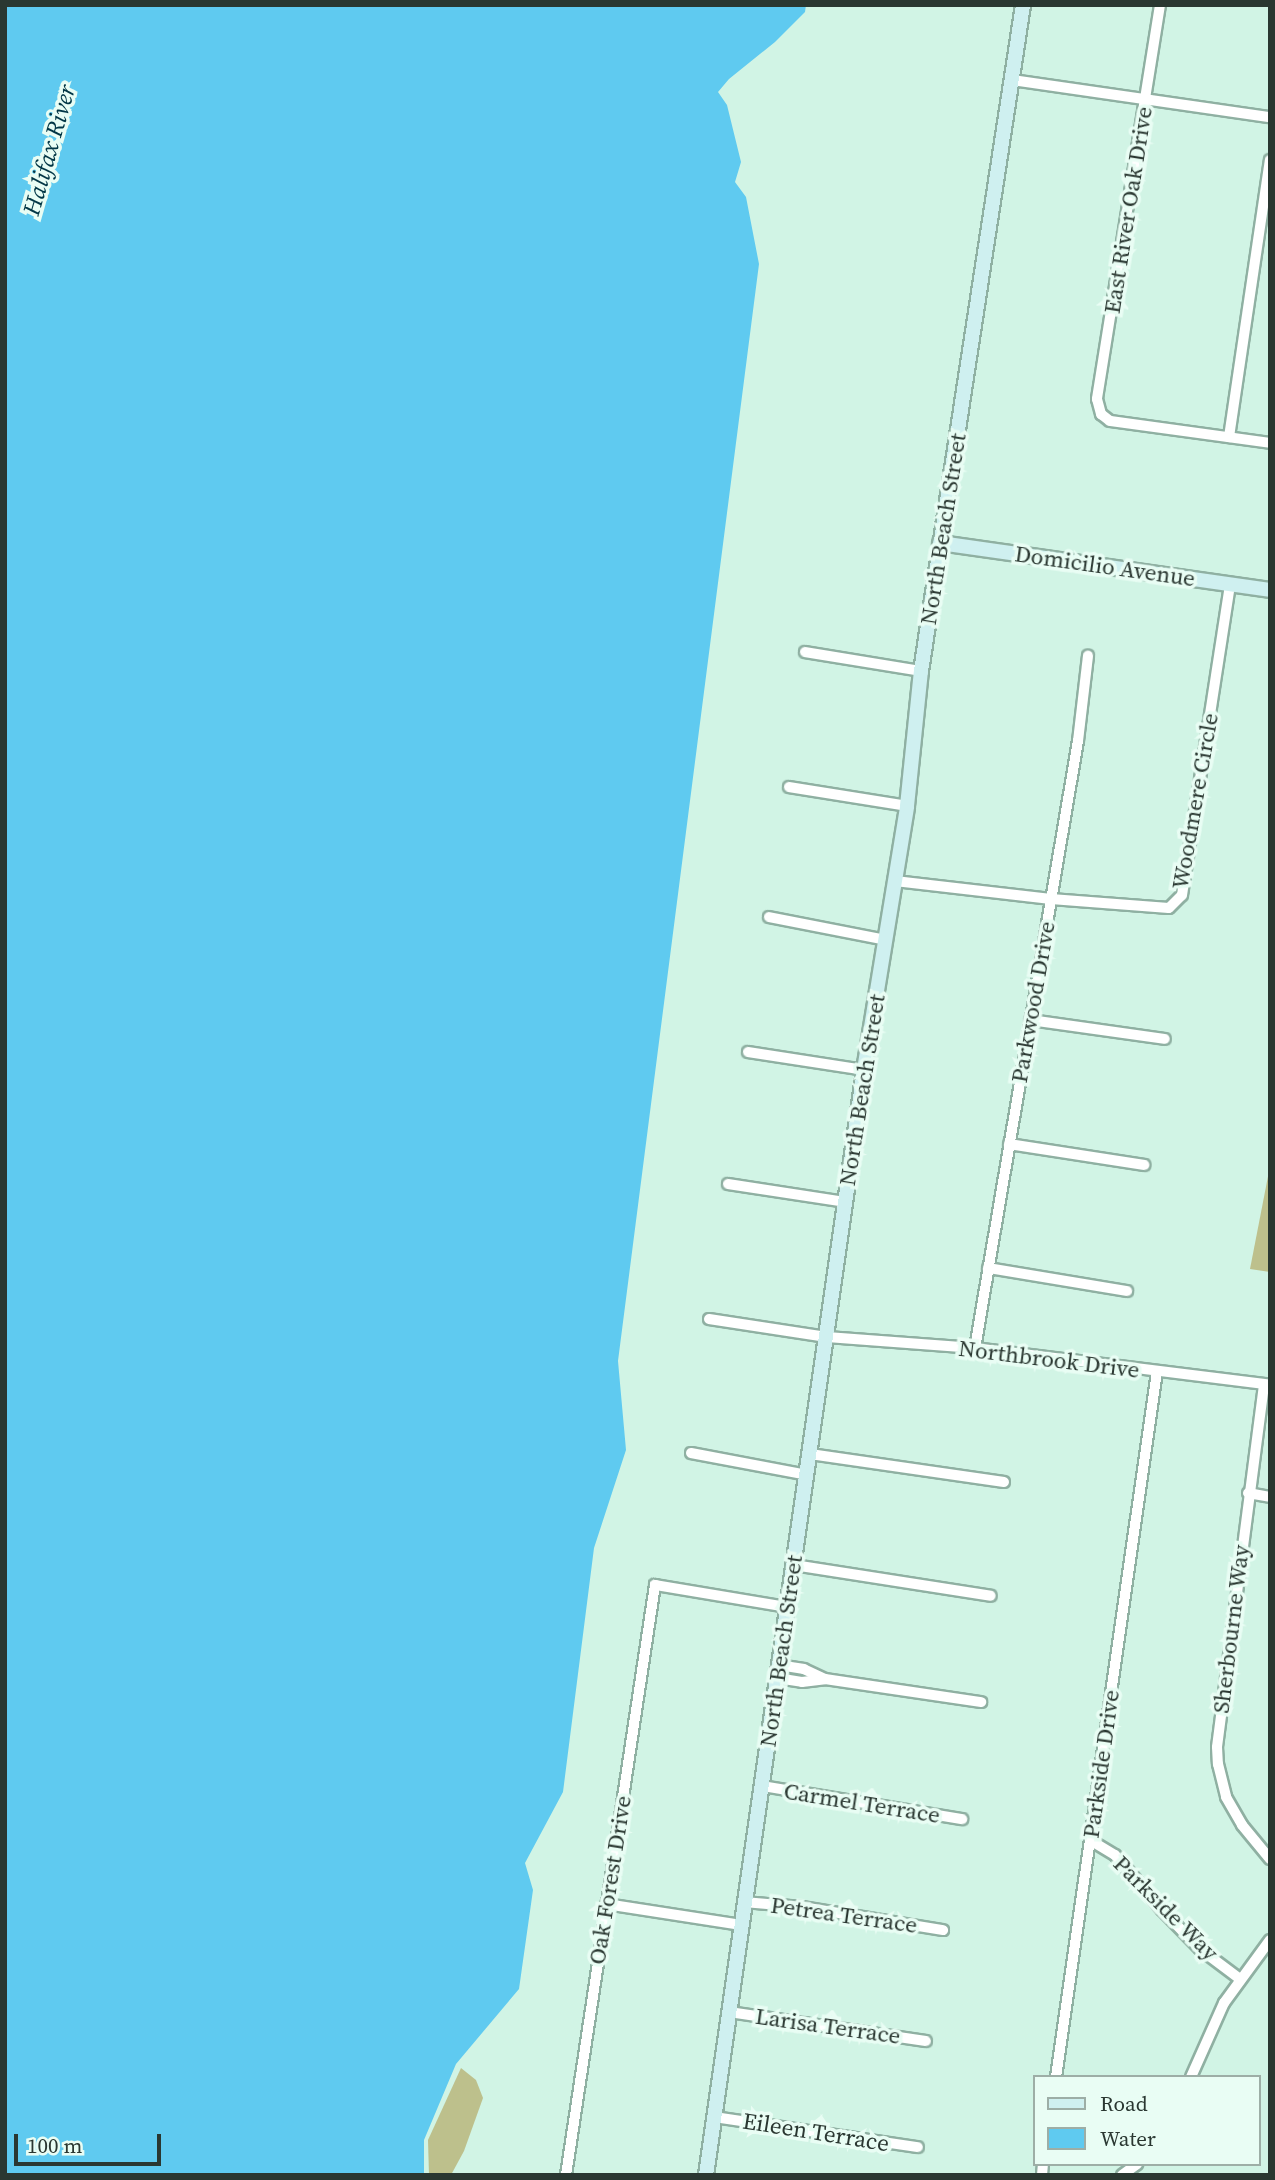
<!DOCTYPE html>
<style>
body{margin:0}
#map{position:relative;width:1275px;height:2180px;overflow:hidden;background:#d1f4e5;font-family:"Source Serif 4",serif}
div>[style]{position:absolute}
.green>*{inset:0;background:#bdc08c}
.water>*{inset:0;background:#5fcaf0}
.roads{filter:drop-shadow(2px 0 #8fb0a2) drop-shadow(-2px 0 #8fb0a2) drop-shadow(0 2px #8fb0a2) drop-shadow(0 -2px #8fb0a2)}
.street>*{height:10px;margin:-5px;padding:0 5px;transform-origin:5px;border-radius:5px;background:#fff}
.secondary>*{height:14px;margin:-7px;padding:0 7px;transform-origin:7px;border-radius:7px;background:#cff0f0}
span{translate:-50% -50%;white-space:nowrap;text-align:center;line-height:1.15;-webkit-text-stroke:7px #e9fdf4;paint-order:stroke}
.street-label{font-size:23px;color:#2a3731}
.water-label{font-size:24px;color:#023645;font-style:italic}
.frame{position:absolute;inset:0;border:7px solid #2a3731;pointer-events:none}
.legend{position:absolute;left:1033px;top:2075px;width:228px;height:91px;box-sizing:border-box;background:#e9fdf4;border:2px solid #9daea6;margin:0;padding:9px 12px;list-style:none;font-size:21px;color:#2a3731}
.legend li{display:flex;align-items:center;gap:14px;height:35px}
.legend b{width:35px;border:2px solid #9daea6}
.scale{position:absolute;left:14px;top:2134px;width:147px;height:32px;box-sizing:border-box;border:4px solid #2a3731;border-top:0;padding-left:9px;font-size:21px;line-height:24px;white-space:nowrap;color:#2a3731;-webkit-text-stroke:5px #e9fdf4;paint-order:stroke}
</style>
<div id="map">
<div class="green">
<i style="clip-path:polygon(1270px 1166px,1270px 1272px,1250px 1269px)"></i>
<i style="clip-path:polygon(461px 2068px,476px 2080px,483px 2098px,464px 2151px,451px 2175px,429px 2175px,428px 2140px)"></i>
</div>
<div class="water">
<i style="clip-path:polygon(5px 5px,806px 5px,805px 12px,775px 42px,729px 79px,718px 92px,727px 105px,741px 162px,735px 182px,746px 197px,759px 264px,618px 1361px,626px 1450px,594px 1548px,563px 1792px,525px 1863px,533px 1890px,519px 1989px,456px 2064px,424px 2140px,424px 2175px,5px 2175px)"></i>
</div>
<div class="roads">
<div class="street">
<i style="left:1160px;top:5px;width:399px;rotate:99.1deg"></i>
<i style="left:1097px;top:399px;width:16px;rotate:75deg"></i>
<i style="left:1101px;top:414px;width:11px;rotate:38deg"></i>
<i style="left:1110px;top:421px;width:162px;rotate:7.8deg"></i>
<i style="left:1012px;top:80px;width:261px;rotate:8.2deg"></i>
<i style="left:1229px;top:437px;width:280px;rotate:-81.6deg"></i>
<i style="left:805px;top:652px;width:118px;rotate:9.3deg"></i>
<i style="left:789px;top:787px;width:120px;rotate:9.1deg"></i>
<i style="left:895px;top:881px;width:157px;rotate:6.6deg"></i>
<i style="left:1051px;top:899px;width:118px;rotate:4.4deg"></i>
<i style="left:1169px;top:908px;width:18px;rotate:-45deg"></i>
<i style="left:1182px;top:895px;width:315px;rotate:-81.2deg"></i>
<i style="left:769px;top:917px;width:119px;rotate:11.1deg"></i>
<i style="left:1030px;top:1020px;width:136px;rotate:8deg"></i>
<i style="left:748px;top:1052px;width:117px;rotate:8.8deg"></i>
<i style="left:1009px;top:1144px;width:137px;rotate:8.8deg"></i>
<i style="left:728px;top:1184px;width:118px;rotate:8.7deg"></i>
<i style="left:988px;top:1268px;width:141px;rotate:9.4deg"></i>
<i style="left:709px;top:1319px;width:119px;rotate:8.7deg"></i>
<i style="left:827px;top:1337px;width:148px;rotate:4.3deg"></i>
<i style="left:975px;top:1348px;width:297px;rotate:7.1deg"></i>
<i style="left:975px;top:1348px;width:616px;rotate:-80.37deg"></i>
<i style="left:1078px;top:741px;width:86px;rotate:-83.3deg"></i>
<i style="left:1264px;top:1385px;width:365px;rotate:97.4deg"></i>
<i style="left:1217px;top:1747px;width:17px;rotate:87deg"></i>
<i style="left:1218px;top:1764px;width:34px;rotate:76deg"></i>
<i style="left:1226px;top:1797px;width:32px;rotate:60deg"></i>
<i style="left:1242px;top:1825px;width:44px;rotate:50.5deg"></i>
<i style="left:691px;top:1453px;width:118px;rotate:10.7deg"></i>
<i style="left:810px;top:1454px;width:196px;rotate:8.2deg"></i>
<i style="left:1248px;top:1493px;width:22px;rotate:10deg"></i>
<i style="left:794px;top:1565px;width:199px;rotate:8.9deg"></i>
<i style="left:777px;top:1678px;width:25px;rotate:9deg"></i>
<i style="left:802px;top:1682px;width:23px;rotate:-7deg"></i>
<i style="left:825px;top:1679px;width:23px;rotate:-155deg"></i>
<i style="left:804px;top:1669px;width:25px;rotate:-171deg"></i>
<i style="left:825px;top:1679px;width:158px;rotate:8.4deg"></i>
<i style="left:762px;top:1786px;width:203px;rotate:9.4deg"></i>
<i style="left:1090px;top:1840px;width:29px;rotate:31deg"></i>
<i style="left:1115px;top:1855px;width:72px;rotate:49.5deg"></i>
<i style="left:1162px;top:1910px;width:54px;rotate:45.7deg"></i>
<i style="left:1200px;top:1949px;width:50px;rotate:36.9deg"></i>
<i style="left:744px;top:1902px;width:58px;rotate:4.9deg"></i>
<i style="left:802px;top:1907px;width:143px;rotate:9.3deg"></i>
<i style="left:606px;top:1904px;width:137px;rotate:8.8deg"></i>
<i style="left:729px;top:2012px;width:199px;rotate:8.4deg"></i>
<i style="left:1056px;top:2077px;width:712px;rotate:-81.85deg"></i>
<i style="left:1191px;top:2077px;width:81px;rotate:-66deg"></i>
<i style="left:1224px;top:2003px;width:78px;rotate:-53.9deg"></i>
<i style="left:714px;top:2117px;width:206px;rotate:8.4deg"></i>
<i style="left:566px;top:2175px;width:597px;rotate:-81.42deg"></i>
<i style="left:655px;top:1585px;width:134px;rotate:9.5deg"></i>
<i style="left:1042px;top:2175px;width:11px;rotate:-85deg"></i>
<i style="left:1122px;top:2175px;width:19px;rotate:-36deg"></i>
</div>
<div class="secondary">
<i style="left:940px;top:543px;width:333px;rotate:8.1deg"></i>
<i style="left:706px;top:2175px;width:1116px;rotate:-81.86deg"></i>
<i style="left:864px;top:1070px;width:267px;rotate:-80.7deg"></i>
<i style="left:907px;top:806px;width:136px;rotate:-84.1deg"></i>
<i style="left:921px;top:671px;width:674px;rotate:-81.29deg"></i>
</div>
</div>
<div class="street-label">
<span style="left:1128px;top:210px;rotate:-81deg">East River Oak Drive</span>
<span style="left:943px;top:529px;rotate:-81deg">North Beach Street</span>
<span style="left:1105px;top:566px;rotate:8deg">Domicilio Avenue</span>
<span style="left:1195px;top:801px;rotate:-80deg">Woodmere Circle</span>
<span style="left:1033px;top:1002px;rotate:-80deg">Parkwood Drive</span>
<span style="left:862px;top:1090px;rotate:-81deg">North Beach Street</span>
<span style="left:1049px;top:1359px;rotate:7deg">Northbrook Drive</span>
<span style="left:1231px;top:1629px;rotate:-83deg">Sherbourne Way</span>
<span style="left:781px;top:1651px;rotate:-82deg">North Beach Street</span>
<span style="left:1101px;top:1764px;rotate:-82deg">Parkside Drive</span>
<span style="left:862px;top:1803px;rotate:9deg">Carmel Terrace</span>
<span style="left:610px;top:1880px;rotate:-81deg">Oak Forest Drive</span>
<span style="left:1166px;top:1908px;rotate:45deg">Parkside Way</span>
<span style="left:844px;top:1915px;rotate:8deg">Petrea Terrace</span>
<span style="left:828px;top:2026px;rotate:8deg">Larisa Terrace</span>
<span style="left:816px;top:2132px;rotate:9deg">Eileen Terrace</span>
</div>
<div class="water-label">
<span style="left:49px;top:150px;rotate:-74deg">Halifax River</span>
</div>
<div class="frame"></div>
<ul class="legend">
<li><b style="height:9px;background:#cff0f0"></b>Road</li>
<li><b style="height:19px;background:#5fcaf0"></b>Water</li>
</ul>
<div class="scale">100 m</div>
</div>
